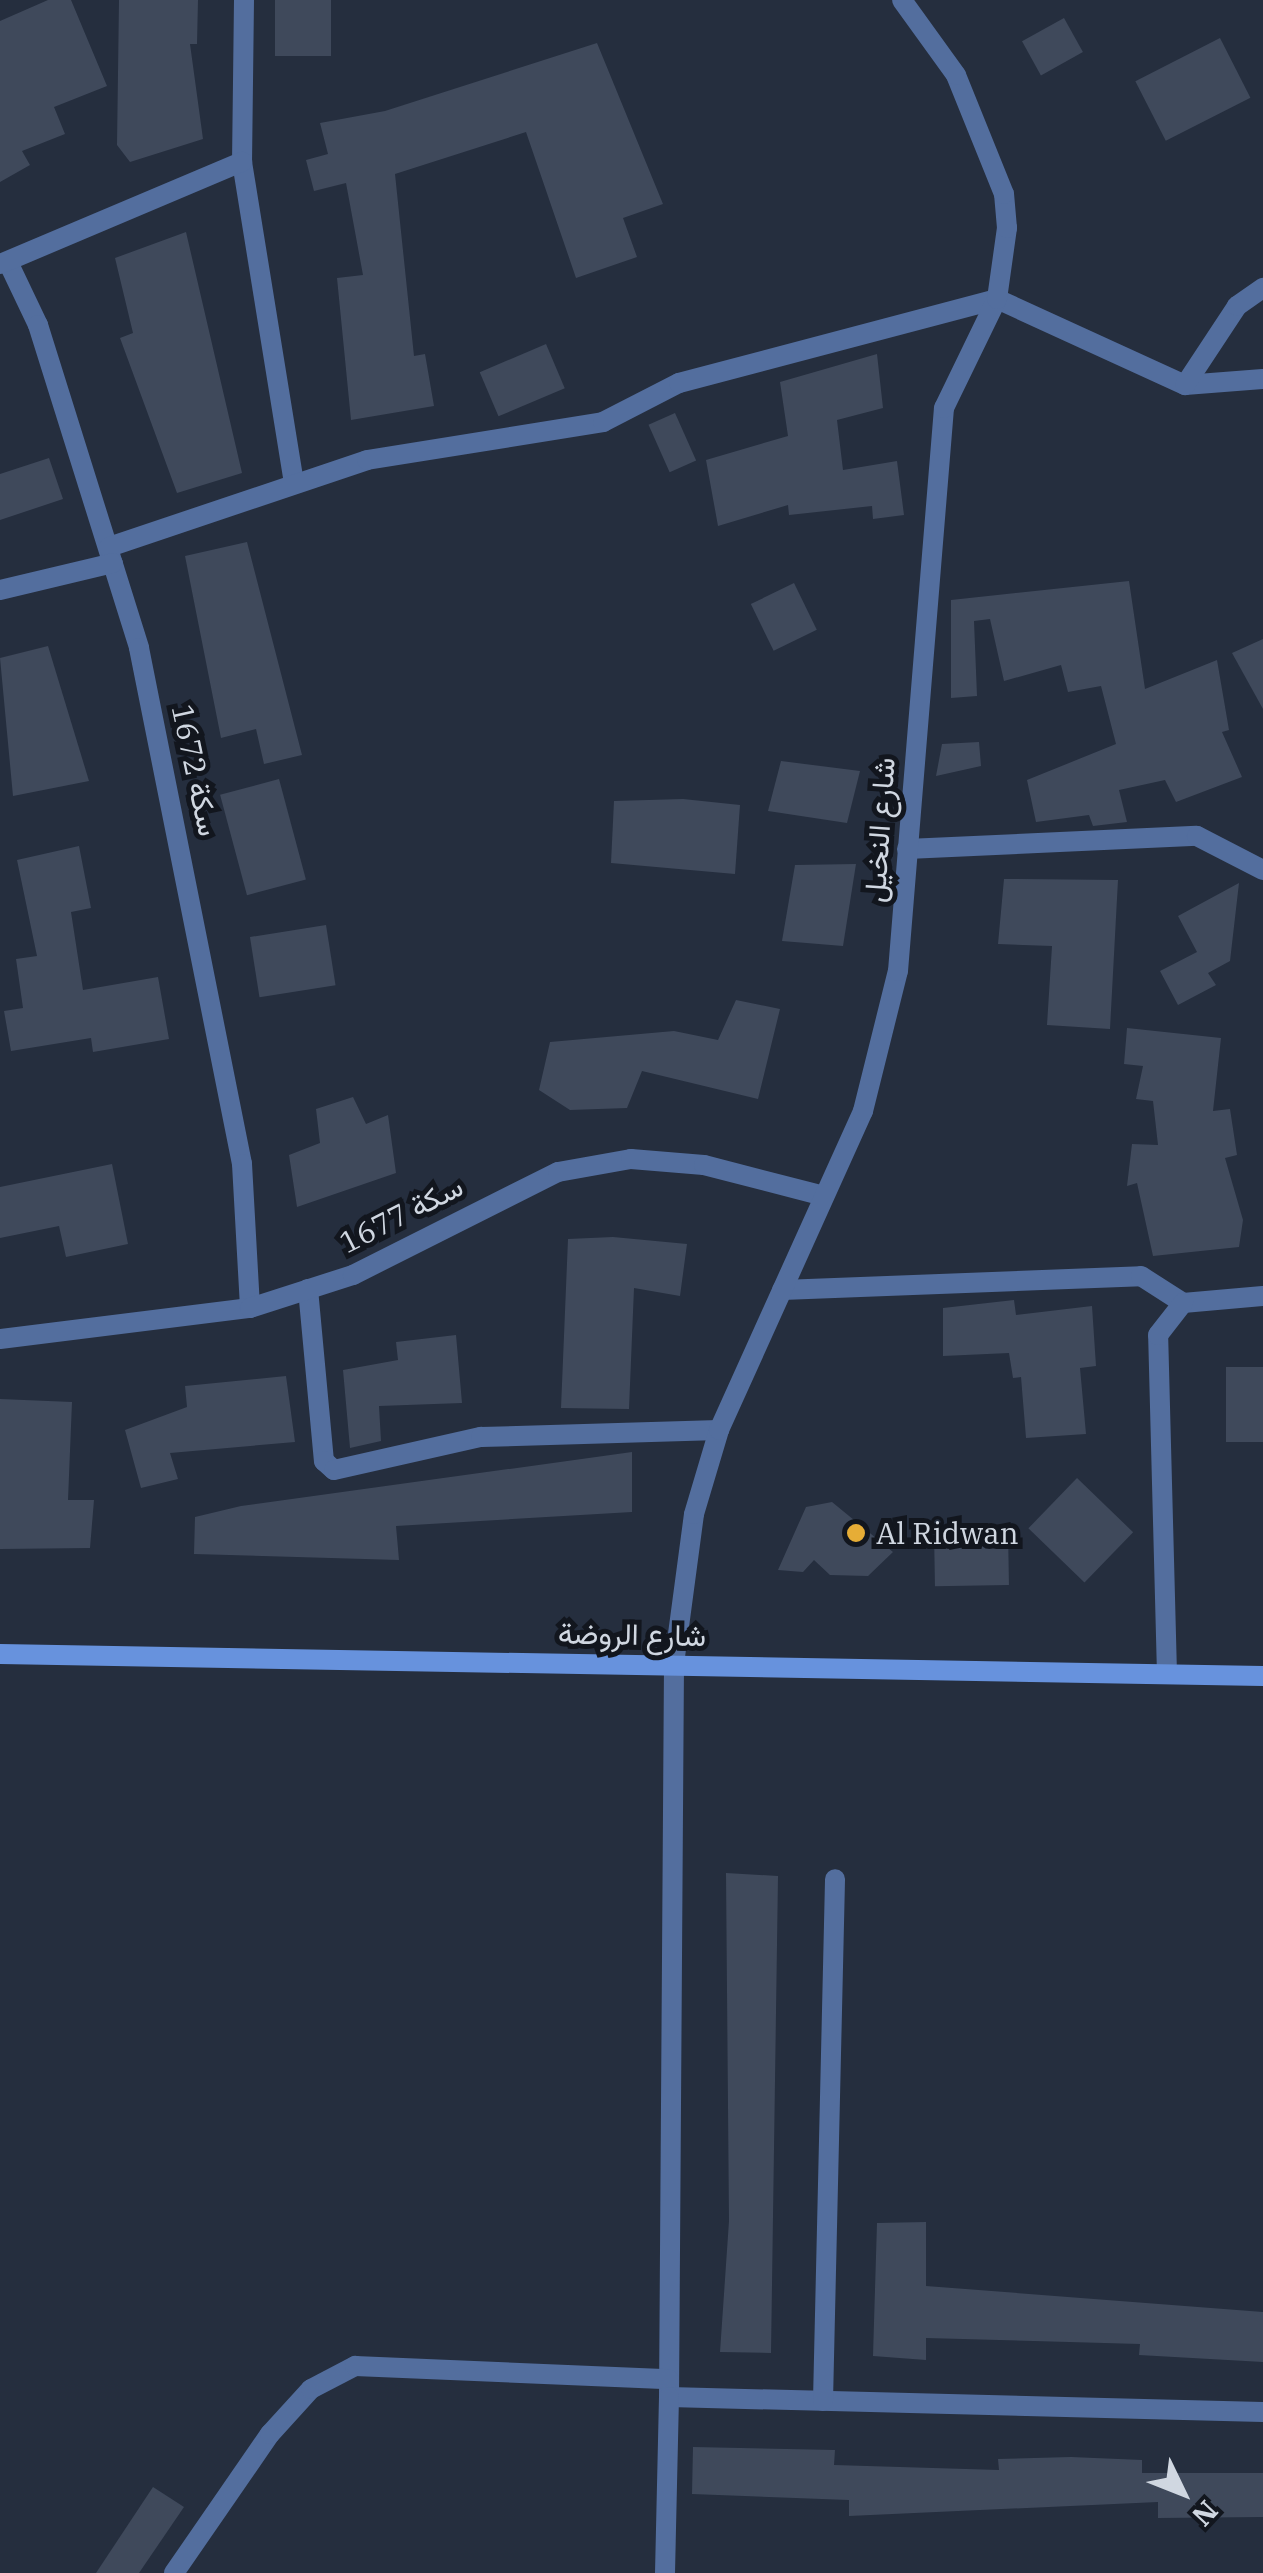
<!DOCTYPE html>
<meta charset="utf-8">
<style>
body{margin:0}
#map{position:relative;width:1263px;height:2573px;overflow:hidden;background:#252e3e;font-family:"IBM Plex Serif",Vazirmatn,serif}
div>[style]{position:absolute}
.building>*{inset:0;background:#3f495b;transform-origin:0 0}
.minor>*{height:20px;margin:-10px;padding:0 10px;transform-origin:10px;border-radius:10px;background:#536e9e}
.tertiary>*{height:20px;margin:-10px;padding:0 10px;transform-origin:10px;border-radius:10px;background:#536e9e}
.secondary>*{height:20px;margin:-10px;padding:0 10px;transform-origin:10px;border-radius:10px;background:#6792dd}
.dots>*{width:28px;height:28px;translate:-50% -50%;box-sizing:border-box;border:5px solid #12161e;border-radius:50%}
span{translate:-50% -50%;white-space:nowrap;text-align:center;line-height:1.15;-webkit-text-stroke:10px #12161e;paint-order:stroke}
.street-label{font-size:30px;color:#d0d7e1}
.poi-label{font-size:30px;color:#d0d7e1}
.left{translate:0 -50%;text-align:left}
.north{position:absolute;left:1133px;top:2443px;width:100px;height:100px;-webkit-text-stroke:8px #12161e;paint-order:stroke;rotate:133deg;font-size:28px;font-weight:700;line-height:40px;text-align:center;color:#d0d7e1}
.north::after{content:'';display:block;margin:auto;width:35px;height:45px;background:#d0d7e1;clip-path:polygon(50% 0,100% 100%,50% 72%,0 100%)}
</style>
<div id="map">
<div class="building">
<i style="clip-path:polygon(48px 0,71px 0,107px 86px,54px 107px,65px 134px,22px 151px,30px 165px,0 182px,0 21px)"></i>
<i style="clip-path:polygon(119px 0,198px 0,197px 44px,190px 44px,203px 139px,130px 162px,117px 145px)"></i>
<i style="left:275px;top:0;width:56px;height:56px"></i>
<i style="left:1064px;top:18px;width:39px;height:48px;rotate:61deg"></i>
<i style="left:1220px;top:38px;width:67px;height:95px;rotate:63deg"></i>
<i style="clip-path:polygon(597px 43px,663px 204px,623px 218px,637px 257px,576px 278px,526px 132px,395px 174px,414px 356px,425px 354px,434px 406px,351px 420px,337px 278px,363px 275px,346px 183px,314px 191px,306px 160px,328px 154px,320px 123px,385px 111px)"></i>
<i style="clip-path:polygon(186px 232px,242px 473px,177px 493px,120px 338px,133px 333px,115px 258px)"></i>
<i style="left:546px;top:344px;width:48px;height:72px;rotate:67deg"></i>
<i style="clip-path:polygon(877px 354px,883px 408px,837px 420px,843px 470px,897px 461px,904px 515px,873px 519px,872px 506px,789px 515px,788px 505px,718px 526px,706px 460px,788px 436px,780px 382px)"></i>
<i style="left:675px;top:413px;width:52px;height:29px;rotate:66deg"></i>
<i style="clip-path:polygon(49px 458px,63px 499px,0 520px,0 474px)"></i>
<i style="clip-path:polygon(247px 542px,302px 755px,264px 764px,256px 729px,221px 738px,185px 556px)"></i>
<i style="clip-path:polygon(1129px 581px,1145px 689px,1217px 660px,1229px 730px,1222px 732px,1242px 777px,1176px 802px,1165px 780px,1119px 790px,1127px 822px,1093px 826px,1089px 815px,1036px 822px,1027px 780px,1116px 744px,1101px 686px,1068px 692px,1061px 665px,1004px 681px,990px 619px,974px 621px,977px 696px,951px 698px,951px 600px)"></i>
<i style="left:794px;top:583px;width:52px;height:48px;rotate:64deg"></i>
<i style="clip-path:polygon(1263px 639px,1263px 709px,1232px 653px)"></i>
<i style="clip-path:polygon(48px 646px,89px 781px,13px 796px,0 658px)"></i>
<i style="clip-path:polygon(979px 742px,981px 766px,936px 776px,942px 744px)"></i>
<i style="clip-path:polygon(781px 761px,860px 771px,847px 823px,768px 811px)"></i>
<i style="left:279px;top:779px;width:104px;height:61px;rotate:75deg"></i>
<i style="clip-path:polygon(683px 799px,740px 805px,735px 874px,611px 863px,614px 801px)"></i>
<i style="clip-path:polygon(79px 846px,91px 908px,71px 912px,83px 990px,158px 977px,169px 1039px,93px 1052px,91px 1038px,11px 1051px,4px 1011px,23px 1008px,16px 959px,37px 956px,17px 860px)"></i>
<i style="clip-path:polygon(856px 864px,843px 946px,782px 941px,795px 865px)"></i>
<i style="clip-path:polygon(1004px 879px,1118px 880px,1110px 1029px,1047px 1025px,1052px 946px,998px 944px)"></i>
<i style="clip-path:polygon(1239px 883px,1230px 961px,1208px 973px,1216px 985px,1178px 1005px,1160px 971px,1197px 952px,1178px 916px)"></i>
<i style="left:326px;top:925px;width:61px;height:77px;rotate:81deg"></i>
<i style="clip-path:polygon(736px 1000px,780px 1009px,758px 1099px,642px 1071px,627px 1108px,570px 1110px,539px 1090px,550px 1042px,674px 1031px,718px 1040px)"></i>
<i style="clip-path:polygon(1127px 1028px,1221px 1038px,1213px 1111px,1230px 1109px,1237px 1155px,1225px 1158px,1243px 1220px,1239px 1247px,1153px 1256px,1137px 1183px,1127px 1186px,1132px 1144px,1158px 1145px,1153px 1101px,1136px 1099px,1143px 1066px,1124px 1064px)"></i>
<i style="clip-path:polygon(353px 1097px,366px 1124px,388px 1115px,396px 1173px,297px 1207px,289px 1155px,320px 1143px,316px 1109px)"></i>
<i style="clip-path:polygon(112px 1164px,128px 1244px,66px 1257px,59px 1226px,0 1238px,0 1187px)"></i>
<i style="clip-path:polygon(613px 1237px,687px 1244px,680px 1296px,634px 1288px,629px 1409px,561px 1408px,568px 1239px)"></i>
<i style="clip-path:polygon(1014px 1300px,1016px 1315px,1092px 1306px,1096px 1366px,1080px 1368px,1086px 1434px,1026px 1438px,1021px 1377px,1013px 1378px,1009px 1353px,943px 1356px,943px 1308px)"></i>
<i style="clip-path:polygon(456px 1335px,462px 1403px,379px 1406px,381px 1441px,350px 1448px,343px 1370px,398px 1360px,396px 1342px)"></i>
<i style="left:1263px;top:1367px;width:75px;height:37px;rotate:90deg"></i>
<i style="clip-path:polygon(286px 1376px,295px 1442px,170px 1453px,178px 1479px,141px 1488px,125px 1430px,187px 1407px,185px 1386px)"></i>
<i style="clip-path:polygon(0 1399px,72px 1402px,68px 1500px,94px 1500px,90px 1548px,0 1549px)"></i>
<i style="clip-path:polygon(632px 1452px,632px 1512px,396px 1526px,399px 1560px,194px 1554px,195px 1517px,241px 1506px)"></i>
<i style="left:1077px;top:1478px;width:78px;height:70px;rotate:44deg"></i>
<i style="clip-path:polygon(832px 1502px,893px 1552px,868px 1576px,830px 1575px,814px 1560px,803px 1572px,778px 1570px,806px 1507px)"></i>
<i style="left:1008px;top:1530px;width:55px;height:74px;rotate:89deg"></i>
<i style="clip-path:polygon(726px 1873px,778px 1876px,771px 2353px,720px 2352px,729px 2221px)"></i>
<i style="clip-path:polygon(926px 2222px,926px 2286px,1263px 2312px,1263px 2362px,1139px 2355px,1140px 2344px,926px 2338px,926px 2360px,873px 2356px,877px 2223px)"></i>
<i style="clip-path:polygon(693px 2447px,835px 2450px,834px 2465px,999px 2470px,998px 2459px,1071px 2457px,1142px 2460px,1142px 2473px,1263px 2473px,1263px 2517px,1158px 2518px,1158px 2502px,849px 2516px,849px 2500px,692px 2494px)"></i>
<i style="clip-path:polygon(153px 2487px,184px 2507px,139px 2573px,96px 2573px)"></i>
</div>
<div class="minor">
<i style="left:244px;top:0;width:162px;rotate:90.7deg"></i>
<i style="left:242px;top:162px;width:326px;rotate:80.8deg"></i>
<i style="left:8px;top:262px;width:70px;rotate:64.5deg"></i>
<i style="left:38px;top:325px;width:338px;rotate:72.6deg"></i>
<i style="left:139px;top:648px;width:526px;rotate:78.71deg"></i>
<i style="left:242px;top:1164px;width:144px;rotate:86.8deg"></i>
<i style="left:0;top:264px;width:263px;rotate:-22.9deg"></i>
<i style="left:1185px;top:385px;width:78px;rotate:-4.4deg"></i>
<i style="left:109px;top:547px;width:272px;rotate:-18.6deg"></i>
<i style="left:367px;top:460px;width:239px;rotate:-9.1deg"></i>
<i style="left:603px;top:422px;width:85px;rotate:-27.2deg"></i>
<i style="left:679px;top:383px;width:329px;rotate:-14.8deg"></i>
<i style="left:997px;top:299px;width:207px;rotate:24.6deg"></i>
<i style="left:1185px;top:385px;width:95px;rotate:-56.6deg"></i>
<i style="left:1237px;top:306px;width:32px;rotate:-35deg"></i>
<i style="left:0;top:590px;width:116px;rotate:-13.4deg"></i>
<i style="left:907px;top:849px;width:290px;rotate:-2.6deg"></i>
<i style="left:1197px;top:836px;width:74px;rotate:27.3deg"></i>
<i style="left:308px;top:1289px;width:173px;rotate:84.7deg"></i>
<i style="left:324px;top:1461px;width:13px;rotate:42deg"></i>
<i style="left:334px;top:1470px;width:151px;rotate:-12.7deg"></i>
<i style="left:481px;top:1437px;width:238px;rotate:-1.7deg"></i>
<i style="left:782px;top:1290px;width:359px;rotate:-2.2deg"></i>
<i style="left:1141px;top:1276px;width:50px;rotate:32.7deg"></i>
<i style="left:1183px;top:1303px;width:80px;rotate:-5deg"></i>
<i style="left:0;top:1339px;width:252px;rotate:-7.1deg"></i>
<i style="left:250px;top:1308px;width:108px;rotate:-17.8deg"></i>
<i style="left:353px;top:1275px;width:229px;rotate:-26.7deg"></i>
<i style="left:558px;top:1172px;width:74px;rotate:-10.1deg"></i>
<i style="left:631px;top:1159px;width:73px;rotate:4.7deg"></i>
<i style="left:704px;top:1165px;width:124px;rotate:14.5deg"></i>
<i style="left:674px;top:1664px;width:733px;rotate:90.39deg"></i>
<i style="left:669px;top:2397px;width:594px;rotate:1.45deg"></i>
<i style="left:1167px;top:1674px;width:339px;rotate:-91.5deg"></i>
<i style="left:1158px;top:1335px;width:41px;rotate:-52deg"></i>
<i style="left:823px;top:2401px;width:522px;rotate:-88.68deg"></i>
<i style="left:174px;top:2573px;width:169px;rotate:-55.4deg"></i>
<i style="left:270px;top:2434px;width:61px;rotate:-47.7deg"></i>
<i style="left:311px;top:2389px;width:50px;rotate:-27.6deg"></i>
<i style="left:355px;top:2366px;width:314px;rotate:2.4deg"></i>
<i style="left:665px;top:2573px;width:176px;rotate:-88.7deg"></i>
</div>
<div class="tertiary">
<i style="left:674px;top:1664px;width:151px;rotate:-82.4deg"></i>
<i style="left:694px;top:1514px;width:88px;rotate:-73.4deg"></i>
<i style="left:719px;top:1430px;width:350px;rotate:-65.7deg"></i>
<i style="left:863px;top:1111px;width:144px;rotate:-76deg"></i>
<i style="left:898px;top:971px;width:565px;rotate:-85.33deg"></i>
<i style="left:944px;top:408px;width:121px;rotate:-64.1deg"></i>
<i style="left:997px;top:299px;width:72px;rotate:-82deg"></i>
<i style="left:1007px;top:228px;width:34px;rotate:-95deg"></i>
<i style="left:1004px;top:194px;width:128px;rotate:-112deg"></i>
<i style="left:956px;top:75px;width:92px;rotate:-125.8deg"></i>
</div>
<div class="secondary">
<i style="left:0;top:1654px;width:1263px;rotate:1deg"></i>
</div>
<div class="dots">
<i style="left:856px;top:1533px;background:#e6ad36"></i>
</div>
<div class="street-label">
<span style="left:196px;top:770px;rotate:78deg">سكة 1672</span>
<span style="left:879px;top:830px;rotate:-86deg">شارع النخيل</span>
<span style="left:401px;top:1214px;rotate:-27deg">سكة 1677</span>
<span style="left:632px;top:1634px;rotate:1deg">شارع الروضة</span>
</div>
<div class="poi-label">
<span class="left" style="left:876px;top:1533px">Al Ridwan</span>
</div>
<div class="north">N</div>
</div>
